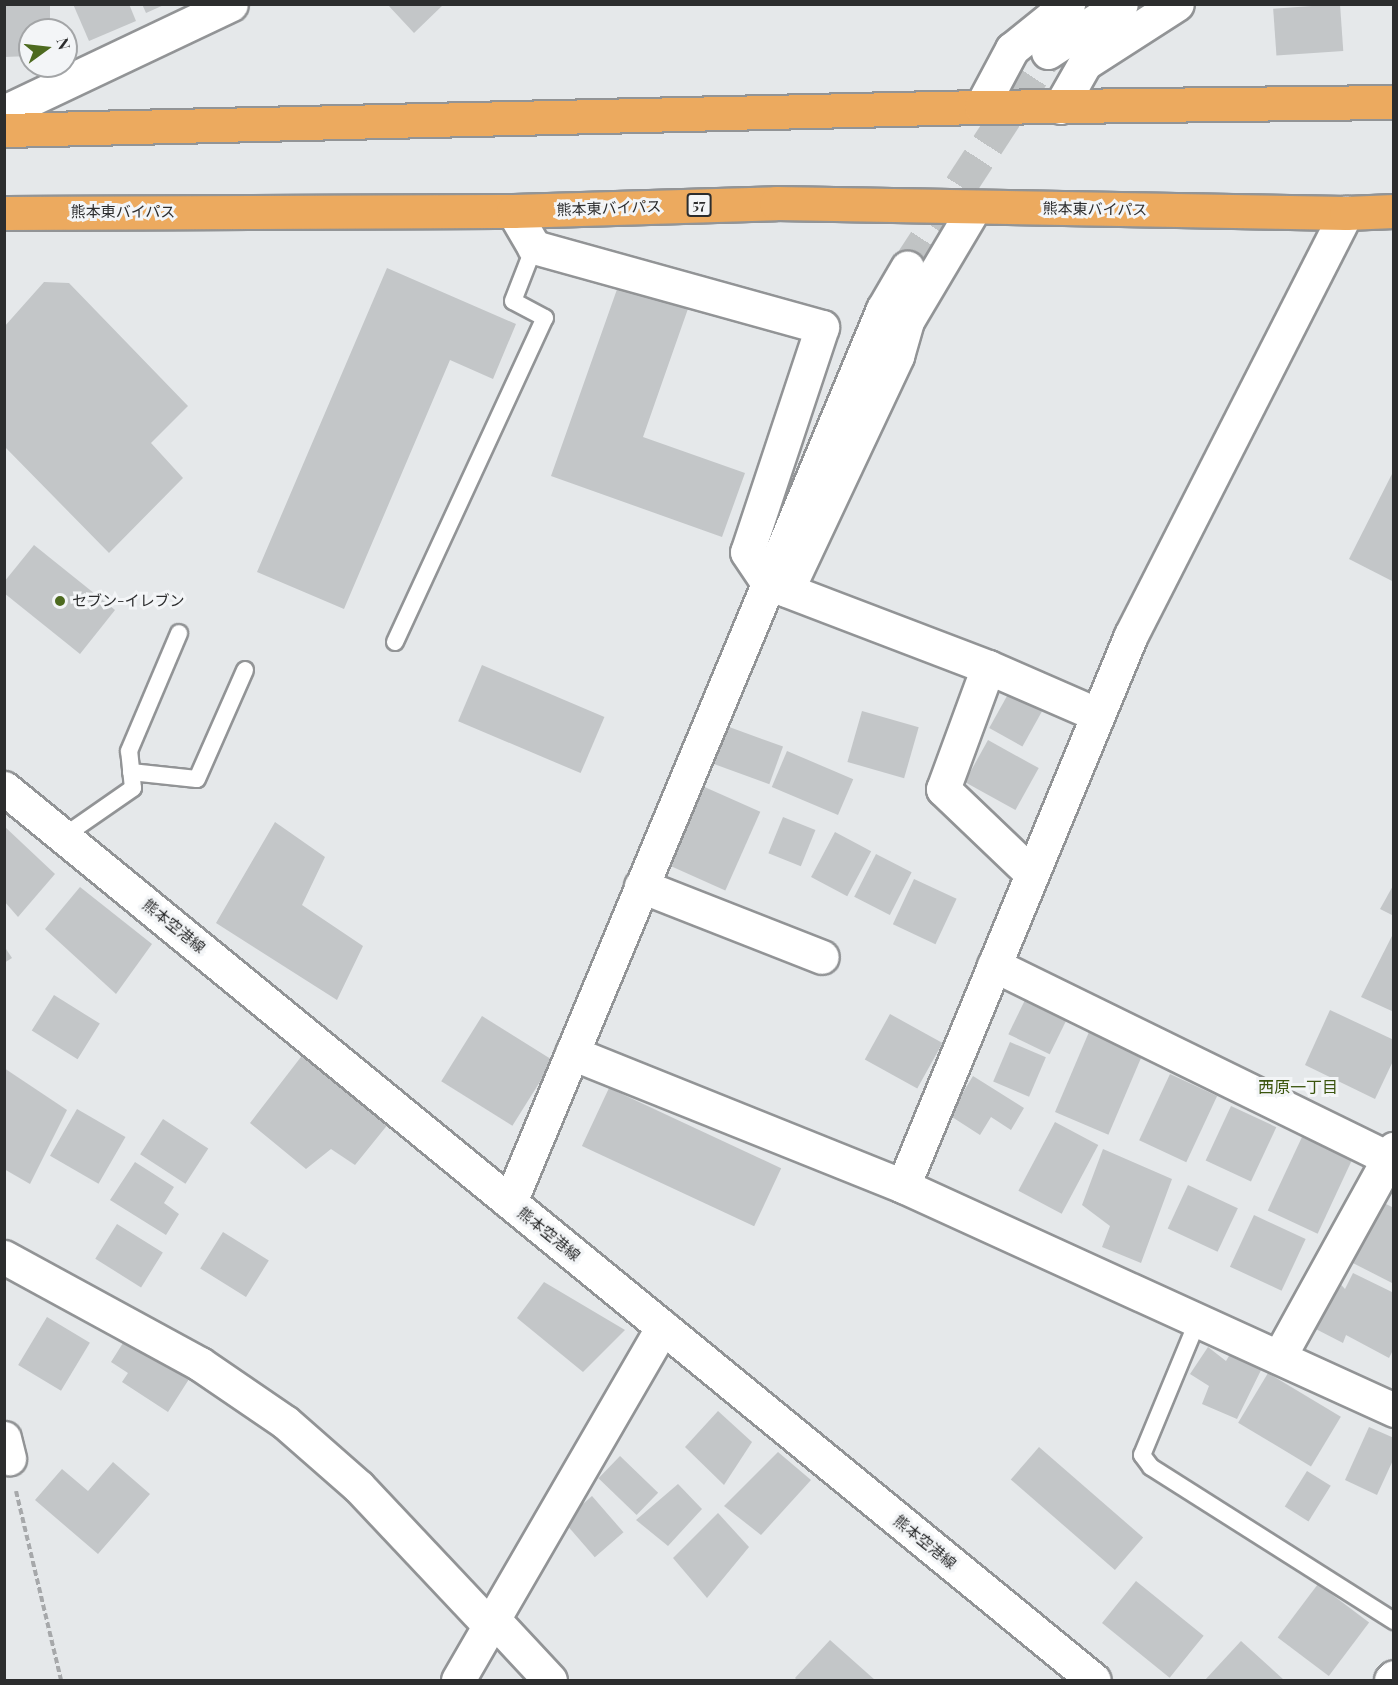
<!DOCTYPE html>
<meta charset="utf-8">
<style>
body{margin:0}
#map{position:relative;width:1398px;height:1685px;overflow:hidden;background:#e5e8ea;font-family:"Playfair Display","Noto Sans JP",serif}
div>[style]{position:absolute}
.building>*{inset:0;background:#c3c6c8;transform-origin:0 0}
.tertiary-tunnel>*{height:33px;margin-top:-16.5px;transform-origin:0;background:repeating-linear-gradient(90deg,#c0c3c4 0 33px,transparent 0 49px)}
.path>*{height:4px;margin-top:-2px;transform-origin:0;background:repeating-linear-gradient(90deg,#a6a8aa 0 6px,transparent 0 9px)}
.roads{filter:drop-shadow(2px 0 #929496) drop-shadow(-2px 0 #929496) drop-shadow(0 2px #929496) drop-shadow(0 -2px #929496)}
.service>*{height:16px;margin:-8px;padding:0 8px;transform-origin:8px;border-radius:8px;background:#fff}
.minor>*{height:33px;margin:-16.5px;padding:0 16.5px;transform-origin:16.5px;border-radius:16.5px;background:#fff}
.tertiary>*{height:33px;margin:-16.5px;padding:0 16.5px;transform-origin:16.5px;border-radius:16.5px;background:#fff}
.secondary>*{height:33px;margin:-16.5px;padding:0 16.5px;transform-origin:16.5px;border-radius:16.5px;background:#fff}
.trunk>*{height:33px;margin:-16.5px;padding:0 16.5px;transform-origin:16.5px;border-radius:16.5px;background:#ecaa5f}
.dots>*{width:16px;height:16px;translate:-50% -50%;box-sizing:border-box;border:3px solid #f3f5f7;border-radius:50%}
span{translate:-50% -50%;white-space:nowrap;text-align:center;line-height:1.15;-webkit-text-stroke:6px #f3f5f7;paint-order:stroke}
.shield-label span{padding:2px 4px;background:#f3f5f7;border:2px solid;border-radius:4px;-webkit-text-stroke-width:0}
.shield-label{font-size:14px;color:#2c2d2e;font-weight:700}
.street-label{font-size:15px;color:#2c2d2e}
.poi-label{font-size:15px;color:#2c2d2e}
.left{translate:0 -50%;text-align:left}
.neighbourhood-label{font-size:16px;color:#3b550d}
.frame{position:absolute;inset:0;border:6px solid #2c2d2e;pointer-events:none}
.north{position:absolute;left:18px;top:18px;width:60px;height:60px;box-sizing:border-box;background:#f3f5f7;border:2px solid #a3a5a7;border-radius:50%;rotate:75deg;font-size:16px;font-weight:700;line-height:24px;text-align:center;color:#2c2d2e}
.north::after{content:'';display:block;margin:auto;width:21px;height:27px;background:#4d6a1f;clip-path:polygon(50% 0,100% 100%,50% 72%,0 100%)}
</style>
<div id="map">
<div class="building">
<i style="clip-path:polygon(4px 4px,50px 4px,50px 30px,30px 30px,30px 56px,4px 57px)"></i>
<i style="clip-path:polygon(73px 4px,129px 4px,136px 21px,89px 41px)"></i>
<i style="clip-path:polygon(142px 4px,166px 4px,146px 13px)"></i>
<i style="clip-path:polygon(387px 4px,444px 4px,414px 33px)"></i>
<i style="left:1340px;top:4px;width:47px;height:67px;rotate:86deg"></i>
<i style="clip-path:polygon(387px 268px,516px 324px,493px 379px,450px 360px,344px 609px,257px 572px)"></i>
<i style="clip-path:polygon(621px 278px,690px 303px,643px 437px,745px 473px,722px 537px,551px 476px)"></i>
<i style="clip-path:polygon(44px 282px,69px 283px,188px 406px,151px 443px,183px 478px,109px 553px,4px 446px,4px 327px)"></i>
<i style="clip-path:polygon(1394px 470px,1394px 582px,1349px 559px)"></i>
<i style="clip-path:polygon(34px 545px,115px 610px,80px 654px,4px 593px,4px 582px)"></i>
<i style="left:482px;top:665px;width:133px;height:61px;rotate:23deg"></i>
<i style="left:1012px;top:687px;width:38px;height:47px;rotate:29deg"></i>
<i style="left:862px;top:711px;width:59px;height:53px;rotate:16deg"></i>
<i style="left:721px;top:724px;width:66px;height:40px;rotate:20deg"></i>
<i style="left:988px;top:740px;width:58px;height:48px;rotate:29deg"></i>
<i style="left:787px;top:751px;width:72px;height:39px;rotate:23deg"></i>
<i style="left:700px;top:785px;width:66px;height:86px;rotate:24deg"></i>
<i style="left:783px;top:817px;width:35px;height:39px;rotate:22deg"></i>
<i style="clip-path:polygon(275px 822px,325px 857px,302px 905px,363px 946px,337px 1000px,216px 923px)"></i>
<i style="clip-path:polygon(4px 826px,55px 874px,18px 917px,4px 901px)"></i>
<i style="left:835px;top:832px;width:41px;height:51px;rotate:28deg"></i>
<i style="left:876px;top:854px;width:40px;height:48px;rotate:27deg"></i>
<i style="left:914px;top:879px;width:47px;height:50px;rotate:25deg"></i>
<i style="clip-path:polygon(1394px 884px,1394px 916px,1380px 909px)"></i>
<i style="clip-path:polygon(80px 887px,152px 944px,116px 994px,45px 929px)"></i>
<i style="clip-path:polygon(1394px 932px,1394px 1012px,1361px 997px)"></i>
<i style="clip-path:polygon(4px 946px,12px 958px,4px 963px)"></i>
<i style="left:54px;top:995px;width:54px;height:42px;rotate:32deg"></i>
<i style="left:1025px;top:1000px;width:46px;height:38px;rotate:26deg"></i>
<i style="clip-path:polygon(1330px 1010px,1394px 1040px,1394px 1059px,1375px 1099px,1305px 1065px)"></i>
<i style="left:890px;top:1014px;width:60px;height:52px;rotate:29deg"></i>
<i style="left:482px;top:1016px;width:84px;height:77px;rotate:32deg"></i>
<i style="left:1089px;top:1032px;width:58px;height:87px;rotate:23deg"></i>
<i style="left:1010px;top:1042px;width:39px;height:43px;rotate:23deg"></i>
<i style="clip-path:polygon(304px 1053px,389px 1123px,355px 1165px,331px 1149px,306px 1169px,250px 1123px)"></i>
<i style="clip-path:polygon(4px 1068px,67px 1110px,30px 1184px,4px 1169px)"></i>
<i style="left:1170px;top:1074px;width:52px;height:73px;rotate:25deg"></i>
<i style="clip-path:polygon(973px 1076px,1024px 1108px,1011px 1130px,991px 1117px,980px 1135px,949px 1115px)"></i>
<i style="left:609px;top:1088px;width:190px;height:64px;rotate:25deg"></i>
<i style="left:1231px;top:1106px;width:50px;height:60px;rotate:25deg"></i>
<i style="left:77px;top:1109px;width:56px;height:54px;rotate:30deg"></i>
<i style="left:163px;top:1119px;width:54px;height:42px;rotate:33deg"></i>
<i style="left:1055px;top:1122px;width:49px;height:78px;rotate:28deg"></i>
<i style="left:1302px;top:1137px;width:55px;height:81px;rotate:25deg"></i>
<i style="clip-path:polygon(1103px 1149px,1172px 1179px,1141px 1263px,1102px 1247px,1110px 1226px,1082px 1205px)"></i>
<i style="clip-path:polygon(135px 1162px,174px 1187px,164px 1203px,179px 1214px,166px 1235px,110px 1200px)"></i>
<i style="left:1188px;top:1185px;width:55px;height:48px;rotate:25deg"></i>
<i style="clip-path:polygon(1378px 1200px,1394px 1208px,1394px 1284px,1347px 1260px)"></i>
<i style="left:1254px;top:1215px;width:57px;height:57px;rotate:25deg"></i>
<i style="left:117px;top:1224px;width:54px;height:41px;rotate:32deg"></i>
<i style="left:223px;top:1232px;width:54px;height:43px;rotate:32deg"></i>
<i style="clip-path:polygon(1353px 1273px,1394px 1293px,1394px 1348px,1389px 1358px,1346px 1335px,1343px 1343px,1308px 1325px,1333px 1276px,1345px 1289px)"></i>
<i style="clip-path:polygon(544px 1282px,625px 1330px,583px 1372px,517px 1318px)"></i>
<i style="left:47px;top:1317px;width:50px;height:56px;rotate:31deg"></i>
<i style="clip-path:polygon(128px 1335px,191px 1376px,168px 1412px,122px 1382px,128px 1373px,111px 1362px)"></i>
<i style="clip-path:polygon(1236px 1344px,1265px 1362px,1237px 1419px,1202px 1404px,1209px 1386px,1190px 1374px,1208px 1347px,1226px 1361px)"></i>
<i style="left:1268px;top:1373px;width:85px;height:58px;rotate:31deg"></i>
<i style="clip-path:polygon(718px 1411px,752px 1442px,724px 1485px,685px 1447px)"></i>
<i style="clip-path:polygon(1369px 1427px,1394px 1438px,1394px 1458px,1377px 1495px,1345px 1480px)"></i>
<i style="left:1039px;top:1447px;width:138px;height:43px;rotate:41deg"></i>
<i style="clip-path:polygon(778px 1452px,811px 1480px,761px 1535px,724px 1506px)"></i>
<i style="left:620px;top:1456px;width:53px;height:31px;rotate:44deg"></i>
<i style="clip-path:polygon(113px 1462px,150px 1494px,98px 1554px,35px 1500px,62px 1469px,88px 1491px)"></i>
<i style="left:1307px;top:1471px;width:28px;height:42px;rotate:32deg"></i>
<i style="clip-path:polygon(678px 1484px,702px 1509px,668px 1546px,636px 1520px)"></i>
<i style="left:592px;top:1496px;width:48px;height:38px;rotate:49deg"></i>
<i style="clip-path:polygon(718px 1513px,749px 1547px,707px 1598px,673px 1558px)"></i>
<i style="left:1136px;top:1581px;width:87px;height:54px;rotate:39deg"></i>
<i style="left:1318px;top:1584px;width:64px;height:67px;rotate:37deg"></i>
<i style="clip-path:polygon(830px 1640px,875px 1680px,797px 1680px,795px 1678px)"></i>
<i style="clip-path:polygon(1241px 1641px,1284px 1680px,1205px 1680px)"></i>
</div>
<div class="tertiary-tunnel">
<i style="left:907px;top:268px;width:258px;rotate:-56.9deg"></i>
</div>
<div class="path">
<i style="left:16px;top:1491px;width:194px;rotate:76.6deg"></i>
</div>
<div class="roads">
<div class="service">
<i style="left:395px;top:642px;width:357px;rotate:-65.2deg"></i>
<i style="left:545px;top:318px;width:36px;rotate:-152deg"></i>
<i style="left:513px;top:301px;width:58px;rotate:-68.7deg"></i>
<i style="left:131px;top:772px;width:66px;rotate:6.1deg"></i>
<i style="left:197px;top:779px;width:119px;rotate:-66.2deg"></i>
<i style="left:64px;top:836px;width:84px;rotate:-34.8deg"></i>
<i style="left:133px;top:788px;width:37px;rotate:-96deg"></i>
<i style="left:129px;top:751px;width:128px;rotate:-67deg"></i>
<i style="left:1198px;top:1320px;width:146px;rotate:112.5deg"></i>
<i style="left:1142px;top:1455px;width:15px;rotate:53deg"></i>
<i style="left:1151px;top:1467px;width:288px;rotate:32.4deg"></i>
</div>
<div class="minor">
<i style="left:981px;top:107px;width:66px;rotate:-61.9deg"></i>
<i style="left:1012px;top:49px;width:72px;rotate:-38.8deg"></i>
<i style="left:1060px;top:107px;width:51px;rotate:-60.4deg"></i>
<i style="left:1085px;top:63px;width:109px;rotate:-32.7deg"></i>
<i style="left:4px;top:112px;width:251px;rotate:-25.4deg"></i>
<i style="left:513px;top:211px;width:42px;rotate:59.7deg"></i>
<i style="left:534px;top:247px;width:299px;rotate:15.5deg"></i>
<i style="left:822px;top:327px;width:237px;rotate:108.4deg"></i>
<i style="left:747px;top:552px;width:37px;rotate:56deg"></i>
<i style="left:768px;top:583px;width:235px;rotate:20.9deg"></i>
<i style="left:988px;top:667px;width:118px;rotate:23.5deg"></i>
<i style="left:787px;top:590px;width:259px;rotate:-64.8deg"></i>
<i style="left:897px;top:356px;width:36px;rotate:-74deg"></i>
<i style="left:907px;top:321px;width:131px;rotate:-59.3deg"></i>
<i style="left:988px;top:667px;width:130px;rotate:110.2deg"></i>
<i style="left:943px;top:789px;width:123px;rotate:43.7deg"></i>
<i style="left:641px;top:886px;width:194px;rotate:21.4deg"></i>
<i style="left:994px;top:965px;width:445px;rotate:26.1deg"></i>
<i style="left:572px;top:1053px;width:357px;rotate:21.9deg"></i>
<i style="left:903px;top:1186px;width:540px;rotate:24.52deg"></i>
<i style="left:903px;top:1186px;width:596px;rotate:-67.52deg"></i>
<i style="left:1131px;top:635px;width:474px;rotate:-63deg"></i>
<i style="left:4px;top:1257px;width:223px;rotate:28.6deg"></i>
<i style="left:200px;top:1364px;width:103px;rotate:34.3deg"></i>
<i style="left:285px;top:1422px;width:98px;rotate:41.3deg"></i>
<i style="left:359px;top:1487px;width:191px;rotate:46.7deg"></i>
<i style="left:1279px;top:1357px;width:238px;rotate:-61.1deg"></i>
<i style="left:4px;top:1438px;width:21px;rotate:76deg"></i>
<i style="left:494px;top:1620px;width:82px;rotate:47deg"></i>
<i style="left:458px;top:1680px;width:408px;rotate:-59.9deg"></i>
<i style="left:1391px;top:1680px;width:4px;rotate:-45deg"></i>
</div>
<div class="tertiary">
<i style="left:1048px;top:52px;width:87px;rotate:-33.3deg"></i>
<i style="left:510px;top:1202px;width:968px;rotate:-67.33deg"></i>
<i style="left:883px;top:309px;width:48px;rotate:-59.7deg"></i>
</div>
<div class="secondary">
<i style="left:4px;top:788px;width:1408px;rotate:39.3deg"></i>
</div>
<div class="trunk">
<i style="left:4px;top:130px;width:977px;rotate:-1.35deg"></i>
<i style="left:981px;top:107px;width:413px;rotate:-0.7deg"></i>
<i style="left:4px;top:213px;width:509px;rotate:-0.23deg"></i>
<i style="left:513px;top:211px;width:263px;rotate:-1.7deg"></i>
<i style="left:776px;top:203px;width:570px;rotate:1.01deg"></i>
<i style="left:1346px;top:213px;width:48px;rotate:-2.4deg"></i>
</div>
</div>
<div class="dots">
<i style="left:60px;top:601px;background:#4d6a1f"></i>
</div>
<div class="shield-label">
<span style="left:699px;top:205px">57</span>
</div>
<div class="street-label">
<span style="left:609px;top:208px;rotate:-2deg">熊本東バイパス</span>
<span style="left:1095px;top:209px;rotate:1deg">熊本東バイパス</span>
<span style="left:123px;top:212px">熊本東バイパス</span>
<span style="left:174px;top:926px;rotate:39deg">熊本空港線</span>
<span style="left:549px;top:1234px;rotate:39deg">熊本空港線</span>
<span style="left:925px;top:1542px;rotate:39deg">熊本空港線</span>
</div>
<div class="poi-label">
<span class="left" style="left:72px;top:601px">セブン-イレブン</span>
</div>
<div class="neighbourhood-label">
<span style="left:1298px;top:1087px">西原一丁目</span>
</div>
<div class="frame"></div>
<div class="north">N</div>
</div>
